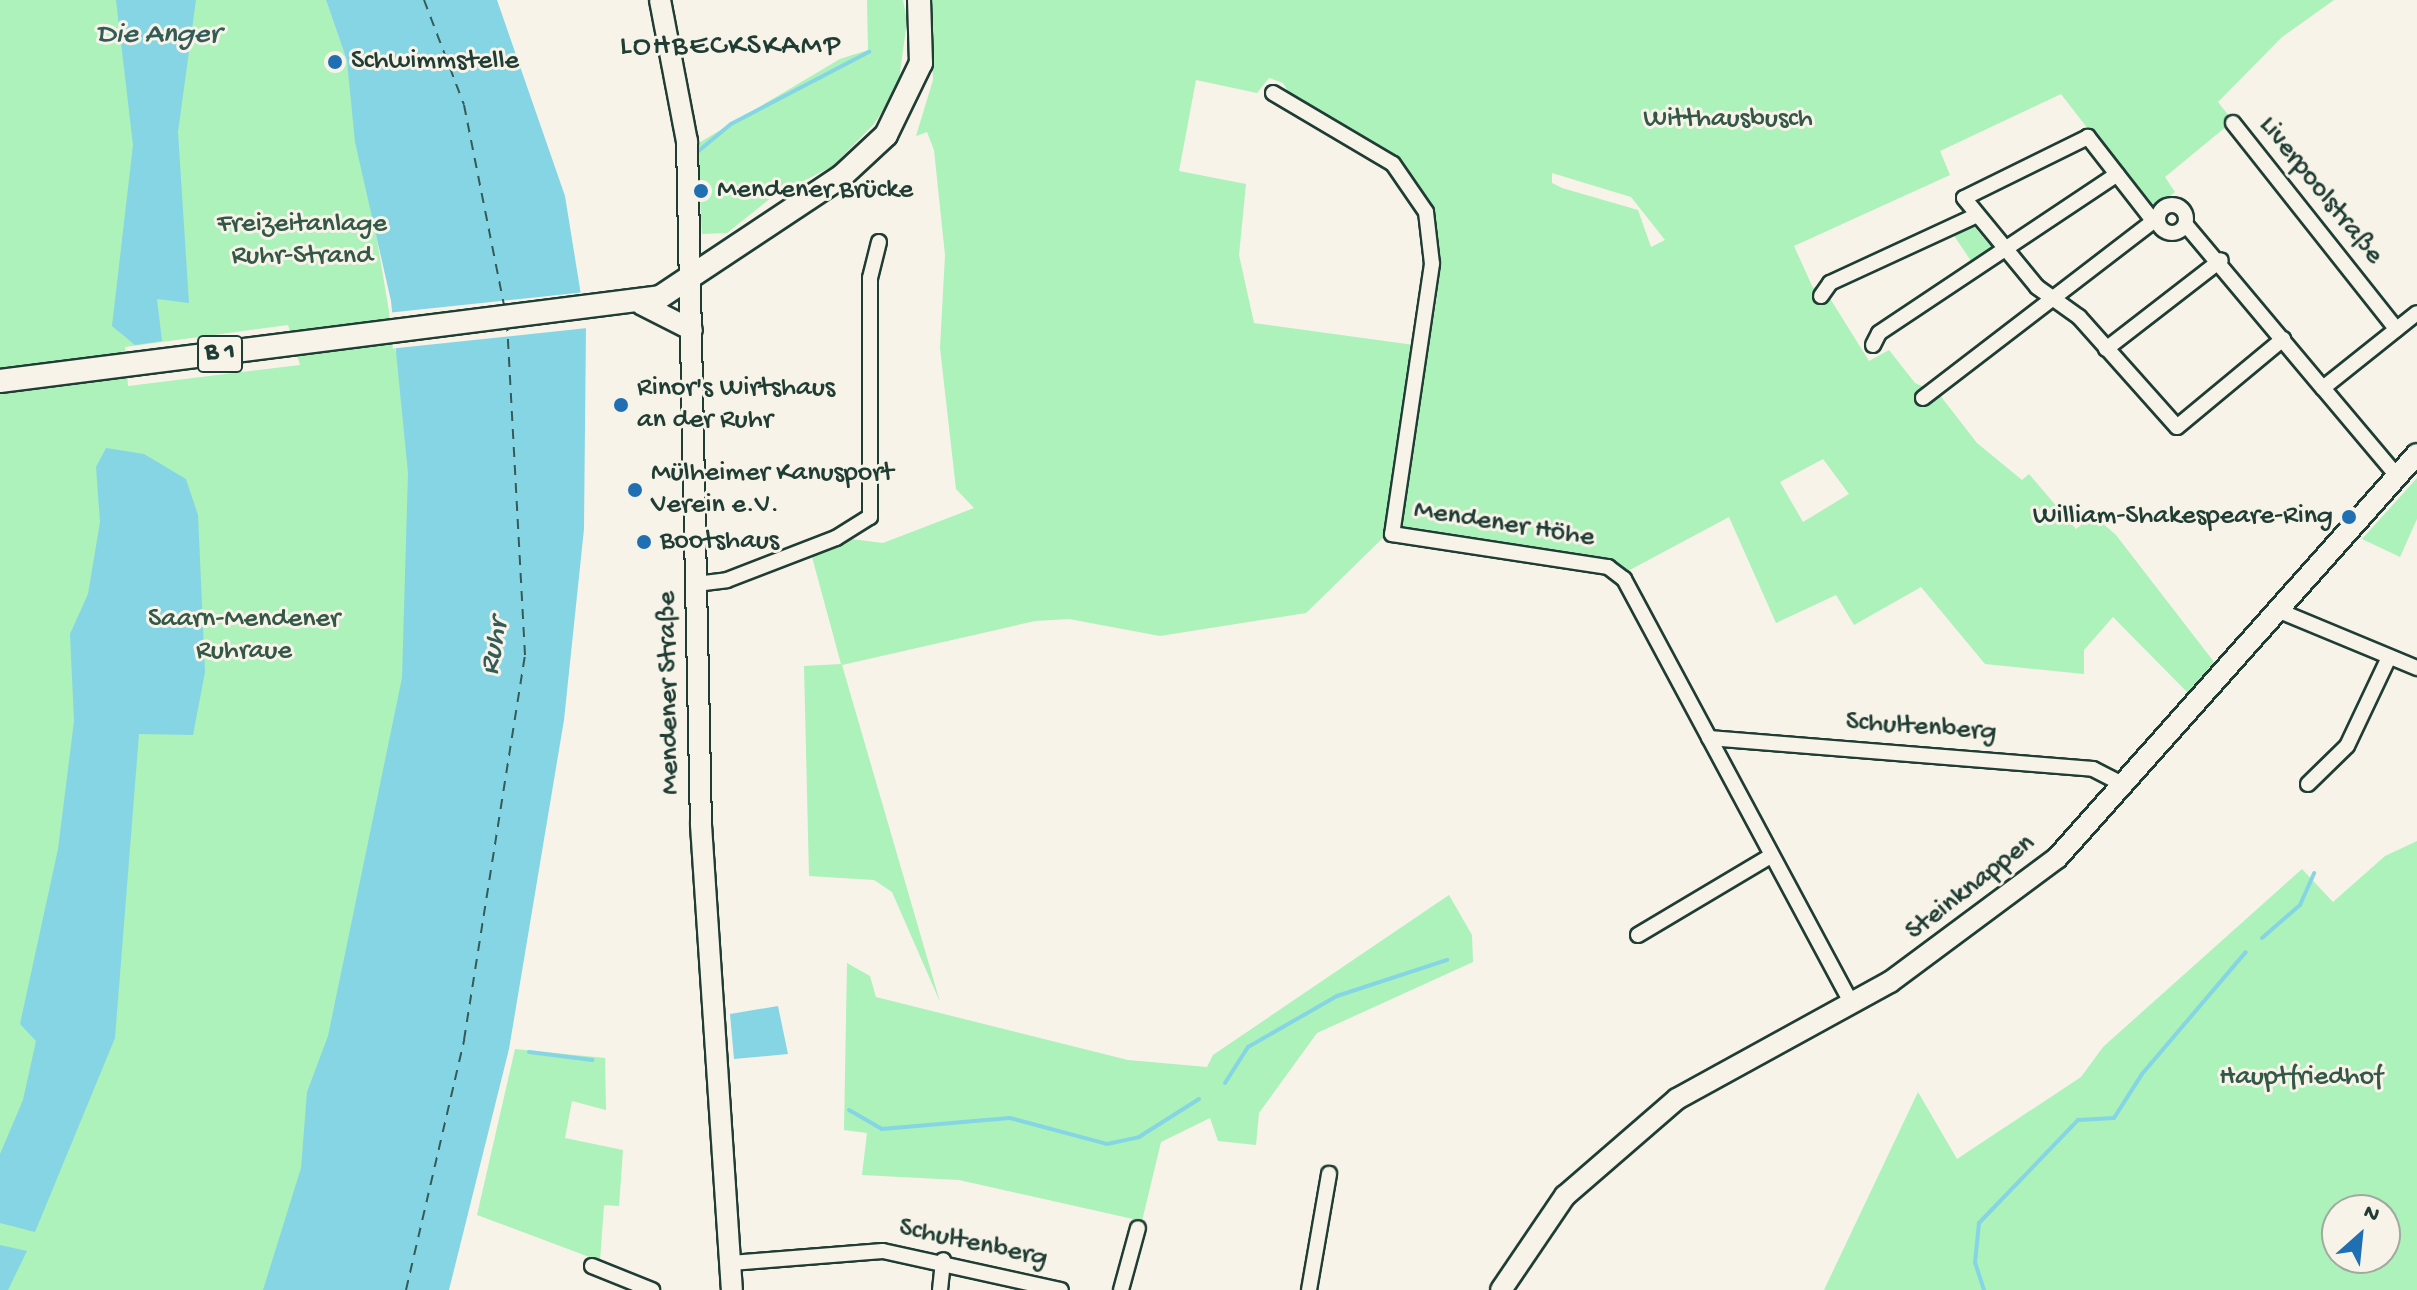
<!DOCTYPE html>
<meta charset="utf-8">
<style>
body{margin:0}
#map{position:relative;width:2417px;height:1290px;overflow:hidden;background:#f7f3e8;font-family:"Gochi Hand",sans-serif}
div>[style]{position:absolute}
.green>*{inset:0;background:#adf1bb}
.water>*{inset:0;background:#86d5e4}
.pier>*{inset:0;background:#f7f3e8;transform-origin:0 0}
.stream>*{height:4px;margin:-2px;padding:0 2px;transform-origin:2px;border-radius:2px;background:#86d5e4}
.ferry>*{height:2px;margin-top:-1px;transform-origin:0;background:repeating-linear-gradient(90deg,#345b57 0 10px,transparent 0 18px)}
.roads{filter:drop-shadow(2px 0 #1f3d34) drop-shadow(-2px 0 #1f3d34) drop-shadow(0 2px #1f3d34) drop-shadow(0 -2px #1f3d34)}
.street>*{height:14px;margin:-7px;padding:0 7px;transform-origin:7px;border-radius:7px;background:#f7f3e8}
.street>.ring{margin:-7px;padding:0;box-sizing:content-box;background:none;border:14px solid #f7f3e8;border-radius:50%}
.secondary>*{height:20px;margin:-10px;padding:0 10px;transform-origin:10px;border-radius:10px;background:#f7f3e8}
.primary>*{height:22px;margin:-11px;padding:0 11px;transform-origin:11px;border-radius:11px;background:#f7f3e8}
.dots>*{width:22px;height:22px;translate:-50% -50%;box-sizing:border-box;border:4px solid #f7f3e8;border-radius:50%}
span{translate:-50% -50%;white-space:nowrap;text-align:center;line-height:1.15;-webkit-text-stroke:6px #f7f3e8;paint-order:stroke}
.shield-label span{padding:2px 6px;background:#f7f3e8;border:2px solid;border-radius:6px;-webkit-text-stroke-width:0}
.shield-label{font-size:26px;color:#1f3d34;font-weight:700}
.poi-label{font-size:28px;color:#1f3d34}
.left{translate:0 -50%;text-align:left}
.right{translate:-100% -50%;text-align:right}
.park-label{font-size:28px;color:#345848}
.street-label{font-size:28px;color:#1f3d34}
.water-label{font-size:30px;color:#345b57;font-style:italic}
.neighbourhood-label{font-size:30px;color:#1f3d34;letter-spacing:2px}
.north{position:absolute;left:2321px;top:1194px;width:80px;height:80px;box-sizing:border-box;background:#f7f3e8;border:2px solid #a1aaa0;border-radius:50%;rotate:27deg;font-size:22px;font-weight:700;line-height:32px;text-align:center;color:#1f3d34}
.north::after{content:'';display:block;margin:auto;width:28px;height:36px;background:#1f6fb2;clip-path:polygon(50% 0,100% 100%,50% 72%,0 100%)}
</style>
<div id="map">
<div class="green">
<i style="clip-path:polygon(evenodd,0 0,326px 0,347px 61px,396px 353px,510px 340px,343px 1290px,0 1290px,0 0,288px 325px,300px 365px,128px 386px,125px 347px,288px 325px)"></i>
<i style="clip-path:polygon(867px 0,903px 0,907px 21px,898px 87px,874px 124px,833px 166px,772px 197px,727px 233px,702px 234px,697px 144px,840px 59px,868px 50px)"></i>
<i style="clip-path:polygon(evenodd,931px 0,2334px 0,2282px 37px,2218px 102px,2233px 121px,2165px 177px,2175px 192px,2158px 206px,2149px 208px,2061px 94px,1940px 151px,1950px 175px,1794px 246px,1813px 288px,1821px 284px,1869px 361px,1889px 350px,1915px 383px,1939px 394px,1977px 443px,2022px 480px,2029px 474px,2076px 529px,2093px 515px,2116px 535px,2214px 662px,2188px 693px,2113px 617px,2084px 650px,2084px 674px,1985px 664px,1921px 587px,1854px 625px,1836px 595px,1776px 623px,1729px 517px,1626px 572px,1612px 561px,1408px 534px,1398px 522px,1437px 297px,1427px 201px,1389px 156px,1292px 98px,1283px 83px,1269px 78px,1257px 93px,1196px 80px,1179px 171px,1246px 184px,1239px 255px,1254px 323px,1414px 345px,1388px 533px,1306px 613px,1160px 636px,1069px 619px,1035px 621px,842px 665px,940px 1002px,892px 892px,874px 880px,809px 876px,804px 666px,841px 664px,812px 557px,851px 539px,883px 543px,974px 508px,956px 489px,940px 348px,945px 255px,934px 150px,927px 132px,916px 136px,933px 80px,931px 0,1552px 173px,1631px 197px,1665px 240px,1651px 247px,1638px 210px,1562px 188px,1552px 183px,1552px 173px,931px 0,1823px 459px,1849px 494px,1803px 522px,1780px 482px,1823px 459px)"></i>
<i style="clip-path:polygon(1970px 222px,1995px 251px,1973px 264px,1951px 231px)"></i>
<i style="clip-path:polygon(2417px 478px,2417px 519px,2400px 557px,2362px 539px)"></i>
<i style="clip-path:polygon(evenodd,2417px 841px,2417px 1290px,1824px 1290px,1918px 1092px,1957px 1159px,2081px 1077px,2103px 1047px,2302px 869px,2333px 902px,2385px 856px,2417px 841px,2337px 1210px,2385px 1210px,2385px 1258px,2337px 1258px,2337px 1210px)"></i>
<i style="clip-path:polygon(1449px 895px,1472px 935px,1473px 962px,1317px 1033px,1259px 1113px,1256px 1145px,1218px 1141px,1210px 1118px,1161px 1142px,1142px 1221px,959px 1180px,862px 1175px,867px 1133px,844px 1130px,847px 963px,870px 976px,876px 997px,1128px 1060px,1207px 1067px,1213px 1055px)"></i>
<i style="clip-path:polygon(515px 1049px,605px 1058px,606px 1110px,572px 1101px,565px 1138px,623px 1150px,619px 1206px,604px 1205px,600px 1261px,477px 1215px)"></i>
</div>
<div class="water">
<i style="clip-path:polygon(116px 0,196px 0,178px 132px,189px 303px,157px 299px,162px 341px,135px 345px,112px 326px,133px 145px)"></i>
<i style="clip-path:polygon(326px 0,497px 0,565px 196px,586px 326px,584px 529px,564px 720px,509px 1049px,449px 1290px,263px 1290px,301px 1168px,307px 1092px,328px 1036px,402px 678px,408px 473px,391px 301px,355px 142px,347px 61px)"></i>
<i style="clip-path:polygon(106px 448px,144px 454px,186px 479px,198px 515px,205px 672px,193px 735px,139px 734px,115px 1038px,35px 1232px,0 1223px,0 1154px,23px 1100px,36px 1041px,20px 1024px,58px 849px,74px 721px,70px 634px,88px 594px,100px 522px,96px 467px)"></i>
<i style="clip-path:polygon(778px 1006px,788px 1054px,734px 1059px,730px 1014px)"></i>
<i style="clip-path:polygon(0 1245px,27px 1251px,8px 1290px,0 1290px)"></i>
</div>
<div class="pier">
<i style="left:586px;top:292px;width:36px;height:198px;rotate:84deg"></i>
</div>
<div class="stream">
<i style="left:696px;top:153px;width:45px;rotate:-39.6deg"></i>
<i style="left:731px;top:124px;width:156px;rotate:-27.6deg"></i>
<i style="left:2262px;top:938px;width:50px;rotate:-41deg"></i>
<i style="left:2300px;top:905px;width:35px;rotate:-66deg"></i>
<i style="left:529px;top:1052px;width:64px;rotate:7.1deg"></i>
<i style="left:1225px;top:1083px;width:43px;rotate:-57.4deg"></i>
<i style="left:1248px;top:1047px;width:103px;rotate:-29.8deg"></i>
<i style="left:1337px;top:996px;width:116px;rotate:-18.1deg"></i>
<i style="left:849px;top:1110px;width:38px;rotate:30deg"></i>
<i style="left:882px;top:1129px;width:128px;rotate:-4.9deg"></i>
<i style="left:1010px;top:1118px;width:100px;rotate:15deg"></i>
<i style="left:1107px;top:1144px;width:33px;rotate:-12deg"></i>
<i style="left:1139px;top:1137px;width:71px;rotate:-32.3deg"></i>
<i style="left:1984px;top:1290px;width:28px;rotate:-108deg"></i>
<i style="left:1975px;top:1263px;width:40px;rotate:-84.3deg"></i>
<i style="left:1979px;top:1223px;width:143px;rotate:-46.1deg"></i>
<i style="left:2078px;top:1120px;width:36px;rotate:-3deg"></i>
<i style="left:2114px;top:1118px;width:52px;rotate:-57.5deg"></i>
<i style="left:2142px;top:1074px;width:160px;rotate:-49.6deg"></i>
</div>
<div class="ferry">
<i style="left:424px;top:0;width:112px;rotate:69.1deg"></i>
<i style="left:464px;top:105px;width:204px;rotate:78.7deg"></i>
<i style="left:406px;top:1290px;width:257px;rotate:-76.9deg"></i>
<i style="left:464px;top:1040px;width:390px;rotate:-81deg"></i>
<i style="left:525px;top:655px;width:328px;rotate:-93.1deg"></i>
</div>
<div class="roads">
<div class="street">
<i style="left:1273px;top:93px;width:139px;rotate:30.6deg"></i>
<i style="left:1393px;top:164px;width:58px;rotate:55.5deg"></i>
<i style="left:1426px;top:212px;width:52px;rotate:83.4deg"></i>
<i style="left:1432px;top:264px;width:273px;rotate:98.4deg"></i>
<i style="left:1392px;top:534px;width:219px;rotate:8.7deg"></i>
<i style="left:1608px;top:567px;width:20px;rotate:37deg"></i>
<i style="left:1624px;top:579px;width:482px;rotate:61.8deg"></i>
<i style="left:2233px;top:123px;width:263px;rotate:51.6deg"></i>
<i class="ring" style="left:2158px;top:205px;width:14px;height:14px"></i>
<i style="left:2151px;top:218px;width:103px;rotate:-127.9deg"></i>
<i style="left:2088px;top:137px;width:138px;rotate:153.8deg"></i>
<i style="left:1964px;top:198px;width:115px;rotate:50.6deg"></i>
<i style="left:2037px;top:287px;width:52px;rotate:35.5deg"></i>
<i style="left:2079px;top:317px;width:147px;rotate:48.3deg"></i>
<i style="left:2177px;top:427px;width:138px;rotate:-39.7deg"></i>
<i style="left:2186px;top:225px;width:213px;rotate:50deg"></i>
<i style="left:2323px;top:388px;width:120px;rotate:-38.6deg"></i>
<i style="left:1821px;top:296px;width:16px;rotate:-55deg"></i>
<i style="left:1830px;top:283px;width:162px;rotate:-24.8deg"></i>
<i style="left:1873px;top:345px;width:13px;rotate:-63deg"></i>
<i style="left:1879px;top:333px;width:286px;rotate:-33.7deg"></i>
<i style="left:2106px;top:349px;width:145px;rotate:-37.7deg"></i>
<i style="left:2323px;top:388px;width:115px;rotate:49.9deg"></i>
<i style="left:1923px;top:398px;width:296px;rotate:-37.5deg"></i>
<i style="left:696px;top:584px;width:31px;rotate:-7deg"></i>
<i style="left:727px;top:580px;width:117px;rotate:-21.1deg"></i>
<i style="left:836px;top:538px;width:40px;rotate:-32deg"></i>
<i style="left:870px;top:517px;width:239px;rotate:-90deg"></i>
<i style="left:870px;top:278px;width:37px;rotate:-76deg"></i>
<i style="left:2277px;top:610px;width:152px;rotate:22.5deg"></i>
<i style="left:1709px;top:738px;width:385px;rotate:4.6deg"></i>
<i style="left:2093px;top:769px;width:35px;rotate:27deg"></i>
<i style="left:2308px;top:784px;width:54px;rotate:-44.3deg"></i>
<i style="left:2347px;top:746px;width:98px;rotate:-64.7deg"></i>
<i style="left:1638px;top:935px;width:152px;rotate:-30.8deg"></i>
<i style="left:731px;top:1263px;width:152px;rotate:-4.5deg"></i>
<i style="left:883px;top:1251px;width:182px;rotate:12.4deg"></i>
<i style="left:592px;top:1266px;width:65px;rotate:21.8deg"></i>
<i style="left:940px;top:1290px;width:30px;rotate:-84deg"></i>
<i style="left:1121px;top:1290px;width:64px;rotate:-74.7deg"></i>
<i style="left:1309px;top:1290px;width:118px;rotate:-80.2deg"></i>
</div>
<div class="secondary">
<i style="left:660px;top:0;width:144px;rotate:79.2deg"></i>
<i style="left:687px;top:141px;width:684px;rotate:88.83deg"></i>
<i style="left:701px;top:825px;width:466px;rotate:86.2deg"></i>
<i style="left:641px;top:304px;width:57px;rotate:27deg"></i>
<i style="left:1501px;top:1290px;width:114px;rotate:-55.8deg"></i>
<i style="left:1565px;top:1196px;width:148px;rotate:-40.9deg"></i>
<i style="left:1677px;top:1099px;width:243px;rotate:-28.8deg"></i>
<i style="left:1890px;top:982px;width:208px;rotate:-36.6deg"></i>
<i style="left:2057px;top:858px;width:541px;rotate:-48.3deg"></i>
</div>
<div class="primary">
<i style="left:0;top:381px;width:665px;rotate:-7.25deg"></i>
<i style="left:660px;top:297px;width:219px;rotate:-33.6deg"></i>
<i style="left:842px;top:176px;width:60px;rotate:-43deg"></i>
<i style="left:886px;top:135px;width:80px;rotate:-64.1deg"></i>
<i style="left:921px;top:63px;width:63px;rotate:-91.8deg"></i>
</div>
</div>
<div class="dots">
<i style="left:335px;top:62px;background:#1f6fb2"></i>
<i style="left:701px;top:191px;background:#1f6fb2"></i>
<i style="left:621px;top:405px;background:#1f6fb2"></i>
<i style="left:635px;top:490px;background:#1f6fb2"></i>
<i style="left:2349px;top:517px;background:#1f6fb2"></i>
<i style="left:644px;top:542px;background:#1f6fb2"></i>
</div>
<div class="shield-label">
<span style="left:220px;top:354px">B 1</span>
</div>
<div class="poi-label">
<span class="left" style="left:351px;top:62px">Schwimmstelle</span>
<span class="left" style="left:717px;top:191px">Mendener Brücke</span>
<span class="left" style="left:637px;top:405px">Rinor's Wirtshaus<br>an der Ruhr</span>
<span class="left" style="left:651px;top:490px">Mülheimer Kanusport<br>Verein e.V.</span>
<span class="right" style="left:2333px;top:517px">William-Shakespeare-Ring</span>
<span class="left" style="left:660px;top:542px">Bootshaus</span>
</div>
<div class="park-label">
<span style="left:1728px;top:120px">Witthausbusch</span>
<span style="left:302px;top:241px">Freizeitanlage<br>Ruhr-Strand</span>
<span style="left:244px;top:636px">Saarn-Mendener<br>Ruhraue</span>
<span style="left:2301px;top:1078px">Hauptfriedhof</span>
</div>
<div class="street-label">
<span style="left:2320px;top:191px;rotate:51deg">Liverpoolstraße</span>
<span style="left:1504px;top:525px;rotate:9deg">Mendener Höhe</span>
<span style="left:670px;top:693px;rotate:-91deg">Mendener Straße</span>
<span style="left:1921px;top:728px;rotate:4deg">Schultenberg</span>
<span style="left:1971px;top:888px;rotate:-38deg">Steinknappen</span>
<span style="left:973px;top:1244px;rotate:12deg">Schultenberg</span>
</div>
<div class="water-label">
<span style="left:158px;top:36px">Die Anger</span>
<span style="left:496px;top:647px;rotate:-80deg">Ruhr</span>
</div>
<div class="neighbourhood-label">
<span style="left:731px;top:48px">LOHBECKSKAMP</span>
</div>
<div class="north">N</div>
</div>
